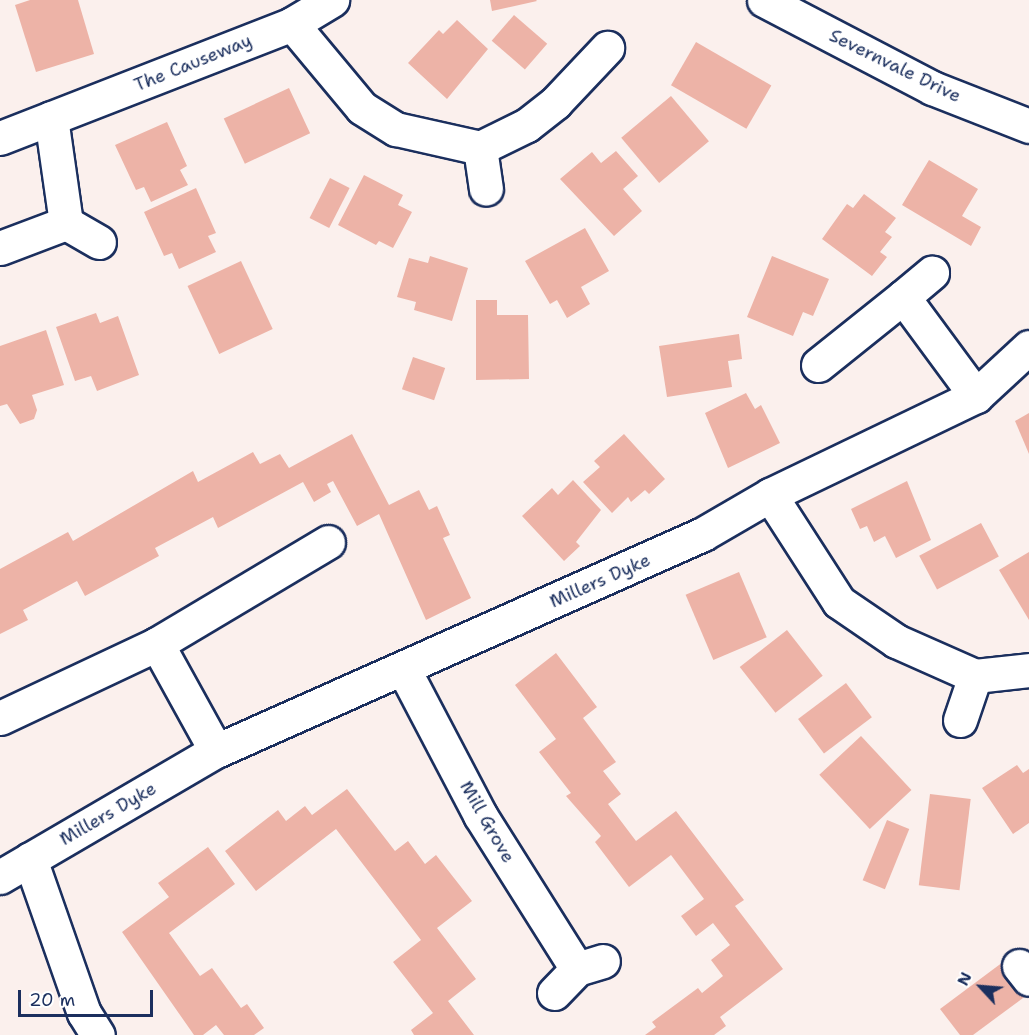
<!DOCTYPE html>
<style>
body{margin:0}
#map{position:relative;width:1029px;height:1035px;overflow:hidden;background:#fbf0ed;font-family:"Shantell Sans",sans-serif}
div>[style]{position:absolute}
.building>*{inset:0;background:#edb3a7;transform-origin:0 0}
.roads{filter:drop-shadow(2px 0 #1b2f5e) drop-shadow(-2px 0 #1b2f5e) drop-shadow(0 2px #1b2f5e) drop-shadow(0 -2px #1b2f5e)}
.street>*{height:33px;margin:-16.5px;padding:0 16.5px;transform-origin:16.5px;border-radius:16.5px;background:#fff}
.secondary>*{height:33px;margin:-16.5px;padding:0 16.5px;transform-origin:16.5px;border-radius:16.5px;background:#fff}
span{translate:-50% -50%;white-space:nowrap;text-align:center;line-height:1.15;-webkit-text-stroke:5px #fff;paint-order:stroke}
.street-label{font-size:18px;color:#1b2f5e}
.north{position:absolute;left:951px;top:957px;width:60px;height:60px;-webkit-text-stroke:4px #fff;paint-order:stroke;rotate:296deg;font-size:16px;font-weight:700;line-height:24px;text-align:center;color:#1b2f5e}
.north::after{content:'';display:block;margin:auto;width:21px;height:27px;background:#1b2f5e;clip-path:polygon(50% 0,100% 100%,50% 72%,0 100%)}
.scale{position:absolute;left:18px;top:990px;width:135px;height:27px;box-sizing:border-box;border:3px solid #1b2f5e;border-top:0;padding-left:8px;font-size:18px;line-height:21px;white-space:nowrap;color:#1b2f5e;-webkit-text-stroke:4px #fff;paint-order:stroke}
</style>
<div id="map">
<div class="building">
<i style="clip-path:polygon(30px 0,78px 0,94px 54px,36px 72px,15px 5px)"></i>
<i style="clip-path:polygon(490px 0,536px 0,537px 1px,492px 11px)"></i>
<i style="left:514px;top:15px;width:44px;height:34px;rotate:41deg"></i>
<i style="clip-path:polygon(457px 20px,488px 49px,447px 99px,408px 63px,439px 30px,443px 34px)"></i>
<i style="left:696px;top:42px;width:87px;height:50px;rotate:30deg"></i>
<i style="left:289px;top:88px;width:50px;height:72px;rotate:65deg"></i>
<i style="left:671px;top:96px;width:59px;height:65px;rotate:50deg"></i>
<i style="clip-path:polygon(167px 122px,187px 166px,180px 170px,188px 185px,151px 202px,144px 187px,136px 190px,115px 145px)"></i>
<i style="clip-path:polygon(616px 151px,638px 176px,623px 189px,642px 211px,614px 236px,560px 179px,592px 152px,601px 163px)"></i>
<i style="clip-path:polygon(929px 160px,978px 189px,962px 216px,981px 227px,971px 246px,902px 205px)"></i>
<i style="clip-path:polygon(364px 175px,403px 195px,398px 205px,412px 212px,393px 248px,379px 241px,376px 245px,338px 225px)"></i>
<i style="left:330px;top:178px;width:22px;height:45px;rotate:27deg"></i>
<i style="clip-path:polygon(196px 188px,216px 233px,208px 236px,216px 252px,179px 269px,172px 253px,164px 256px,144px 212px)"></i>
<i style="clip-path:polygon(864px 194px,896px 218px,885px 232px,892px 237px,880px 252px,887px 257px,872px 276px,822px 239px,847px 204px,853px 208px)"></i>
<i style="clip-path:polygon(585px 228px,609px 271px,581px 287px,590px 304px,567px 318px,557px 300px,550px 304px,525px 261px)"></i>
<i style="clip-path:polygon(430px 256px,468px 268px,452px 321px,414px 310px,416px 302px,397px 297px,409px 258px,428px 263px)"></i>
<i style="clip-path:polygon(772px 256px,829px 279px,813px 316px,803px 312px,793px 336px,747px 317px)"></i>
<i style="left:241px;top:261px;width:75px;height:59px;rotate:65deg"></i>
<i style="clip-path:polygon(476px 300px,497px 300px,497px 315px,528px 315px,529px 379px,476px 380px)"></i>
<i style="clip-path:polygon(96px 313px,100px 323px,118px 316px,139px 375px,97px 391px,91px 376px,75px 381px,56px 327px)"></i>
<i style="clip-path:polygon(46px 330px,64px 385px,32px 395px,37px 410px,34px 419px,20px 424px,7px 404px,0 406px,0 346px)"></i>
<i style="clip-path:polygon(739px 334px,742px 359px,728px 361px,732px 387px,667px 397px,659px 346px)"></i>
<i style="left:413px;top:357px;width:34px;height:34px;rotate:19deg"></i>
<i style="clip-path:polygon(746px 393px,755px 409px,761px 405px,780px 443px,728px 468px,705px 413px)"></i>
<i style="clip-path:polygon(1029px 413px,1029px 454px,1015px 421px)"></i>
<i style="clip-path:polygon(352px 434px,389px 505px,419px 490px,429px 510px,437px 506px,450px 535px,443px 538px,471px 598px,426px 620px,379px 514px,357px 526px,333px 481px,327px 484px,331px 492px,314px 502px,303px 482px,218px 528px,213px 517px,155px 548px,159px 556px,85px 596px,77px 581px,23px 610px,28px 620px,0 634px,0 569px,68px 532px,73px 541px,193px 471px,198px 482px,253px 452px,260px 464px,280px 454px,289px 468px)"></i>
<i style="clip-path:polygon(624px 434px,665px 479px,649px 494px,645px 490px,631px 502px,628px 497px,612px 513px,583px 482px,600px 467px,594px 461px)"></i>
<i style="clip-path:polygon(573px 480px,601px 510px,576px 542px,580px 546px,564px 561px,522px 516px,552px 488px,558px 495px)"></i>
<i style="clip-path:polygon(907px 481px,931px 540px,896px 558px,885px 536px,874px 542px,867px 526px,860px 529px,851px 509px)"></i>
<i style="left:981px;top:523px;width:38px;height:70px;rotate:62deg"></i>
<i style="clip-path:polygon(1029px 552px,1029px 620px,999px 570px)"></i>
<i style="left:739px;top:572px;width:71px;height:58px;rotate:67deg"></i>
<i style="left:787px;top:630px;width:58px;height:60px;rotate:52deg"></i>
<i style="clip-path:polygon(556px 653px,597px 707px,583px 718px,616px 762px,603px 771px,621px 794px,608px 804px,636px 841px,676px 811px,744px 900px,735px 906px,783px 969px,720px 1017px,726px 1026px,714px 1035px,645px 1035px,656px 1027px,652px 1022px,698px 988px,702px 993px,723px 976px,711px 960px,730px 945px,713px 923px,696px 936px,681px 916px,704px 899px,671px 855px,629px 887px,595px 842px,601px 836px,566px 796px,571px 793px,539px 752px,556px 739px,515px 685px)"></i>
<i style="left:846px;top:683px;width:43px;height:60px;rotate:53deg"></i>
<i style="left:861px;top:736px;width:74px;height:57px;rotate:47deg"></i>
<i style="clip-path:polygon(1017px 765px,1023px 773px,1029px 769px,1029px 823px,1013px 834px,982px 788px)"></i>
<i style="clip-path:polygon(347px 789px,395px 851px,408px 841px,425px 864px,436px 855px,472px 901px,437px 928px,476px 979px,448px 1001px,474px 1035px,414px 1035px,411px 1030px,433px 1013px,393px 962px,421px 940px,336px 829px,256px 891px,225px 851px,278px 810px,286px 821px,305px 806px,312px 815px)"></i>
<i style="left:930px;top:794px;width:41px;height:92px;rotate:7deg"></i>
<i style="left:887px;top:820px;width:24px;height:65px;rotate:22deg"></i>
<i style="clip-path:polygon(208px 847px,235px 884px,169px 933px,200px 976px,212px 968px,241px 1008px,247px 1004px,264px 1028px,254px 1035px,224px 1035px,216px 1025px,203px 1035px,194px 1035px,122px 932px,169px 897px,158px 883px)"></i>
<i style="clip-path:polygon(1003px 962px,1027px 995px,973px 1035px,960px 1035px,940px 1009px)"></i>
</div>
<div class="roads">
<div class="street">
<i style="left:292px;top:24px;width:109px;rotate:50.2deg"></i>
<i style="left:362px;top:108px;width:40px;rotate:32deg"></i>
<i style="left:396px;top:129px;width:86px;rotate:12.7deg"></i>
<i style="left:480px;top:148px;width:52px;rotate:-26.1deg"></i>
<i style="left:527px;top:125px;width:36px;rotate:-38deg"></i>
<i style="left:555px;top:103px;width:76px;rotate:-46.6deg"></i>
<i style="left:0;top:138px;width:313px;rotate:-21.3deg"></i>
<i style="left:292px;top:24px;width:47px;rotate:-31deg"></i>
<i style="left:480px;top:148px;width:41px;rotate:81.7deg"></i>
<i style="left:66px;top:223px;width:38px;rotate:30deg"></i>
<i style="left:0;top:248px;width:71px;rotate:-20.7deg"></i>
<i style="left:66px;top:223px;width:106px;rotate:-98.1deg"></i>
<i style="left:903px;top:297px;width:38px;rotate:-40deg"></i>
<i style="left:818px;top:365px;width:109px;rotate:-38.7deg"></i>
<i style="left:903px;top:297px;width:123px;rotate:53.6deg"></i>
<i style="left:770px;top:495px;width:127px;rotate:57.2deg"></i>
<i style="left:839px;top:602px;width:69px;rotate:34.4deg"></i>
<i style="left:896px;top:641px;width:86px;rotate:23.9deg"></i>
<i style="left:975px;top:676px;width:54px;rotate:-6.3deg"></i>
<i style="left:157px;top:644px;width:199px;rotate:-30.8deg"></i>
<i style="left:404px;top:670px;width:164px;rotate:62.3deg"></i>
<i style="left:480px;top:815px;width:182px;rotate:57.8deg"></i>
<i style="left:0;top:718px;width:174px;rotate:-25.2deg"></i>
<i style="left:157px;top:644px;width:122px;rotate:61.1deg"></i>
<i style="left:960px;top:720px;width:46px;rotate:-71.2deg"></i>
<i style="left:30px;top:859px;width:163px;rotate:70.7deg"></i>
<i style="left:84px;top:1013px;width:26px;rotate:58deg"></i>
<i style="left:0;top:877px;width:250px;rotate:-30.3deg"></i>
<i style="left:216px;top:751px;width:533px;rotate:-24.02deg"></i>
<i style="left:703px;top:534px;width:78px;rotate:-30.2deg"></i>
<i style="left:770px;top:495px;width:229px;rotate:-25.7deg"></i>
<i style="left:976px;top:396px;width:72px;rotate:-42.8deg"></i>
<i style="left:1019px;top:966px;width:16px;rotate:52deg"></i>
<i style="left:554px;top:993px;width:33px;rotate:-46deg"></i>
<i style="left:577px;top:969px;width:27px;rotate:-17deg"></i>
</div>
<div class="secondary">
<i style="left:764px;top:0;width:190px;rotate:27.6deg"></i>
<i style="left:932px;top:88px;width:104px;rotate:21.4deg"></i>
</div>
</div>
<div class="street-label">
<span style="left:193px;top:63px;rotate:-22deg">The Causeway</span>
<span style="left:895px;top:66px;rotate:26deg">Severnvale Drive</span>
<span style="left:600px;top:581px;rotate:-24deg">Millers Dyke</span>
<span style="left:108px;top:814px;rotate:-30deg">Millers Dyke</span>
<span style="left:487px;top:822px;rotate:60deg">Mill Grove</span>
</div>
<div class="north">N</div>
<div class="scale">20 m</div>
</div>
